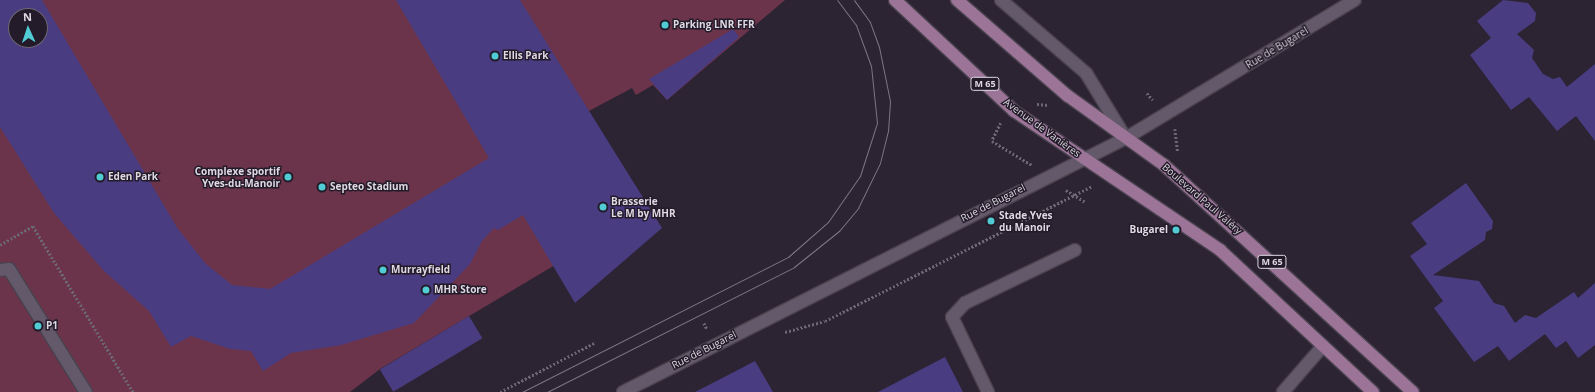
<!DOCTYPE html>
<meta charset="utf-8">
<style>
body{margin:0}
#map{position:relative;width:1595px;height:392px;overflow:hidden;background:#2d2433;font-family:"Open Sans",sans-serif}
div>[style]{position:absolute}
.green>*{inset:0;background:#6b344b}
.building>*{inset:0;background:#493c81;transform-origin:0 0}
.path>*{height:2.5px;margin-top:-1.25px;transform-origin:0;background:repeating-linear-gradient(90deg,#6d6673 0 2px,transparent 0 4px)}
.roads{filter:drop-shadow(1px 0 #49424e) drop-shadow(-1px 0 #49424e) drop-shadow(0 1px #49424e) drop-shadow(0 -1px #49424e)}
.minor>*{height:12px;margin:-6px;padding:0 6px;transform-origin:6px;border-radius:6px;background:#63596a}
.major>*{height:12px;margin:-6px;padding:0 6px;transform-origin:6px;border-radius:6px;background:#9b7498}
.tram>*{height:1px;margin:-0.5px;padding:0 0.5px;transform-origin:0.5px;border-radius:0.5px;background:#7e7683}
.dots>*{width:11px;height:11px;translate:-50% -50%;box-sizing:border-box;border:2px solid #231b29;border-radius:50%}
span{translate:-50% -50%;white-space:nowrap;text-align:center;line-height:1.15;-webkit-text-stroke:3px #231b29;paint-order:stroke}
.shield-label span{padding:1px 3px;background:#231b29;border:1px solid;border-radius:3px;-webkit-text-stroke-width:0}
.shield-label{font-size:9px;color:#ded9e3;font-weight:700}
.poi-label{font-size:10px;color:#ded9e3;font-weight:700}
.left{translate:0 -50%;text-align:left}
.right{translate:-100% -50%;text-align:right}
.street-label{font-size:10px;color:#ded9e3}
.north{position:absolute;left:8px;top:8px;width:40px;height:40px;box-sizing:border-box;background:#231b29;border:1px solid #6e6773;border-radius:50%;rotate:357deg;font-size:11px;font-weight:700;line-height:16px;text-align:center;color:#ded9e3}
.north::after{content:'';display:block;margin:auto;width:14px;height:18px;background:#51ccd4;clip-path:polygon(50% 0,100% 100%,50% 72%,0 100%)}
</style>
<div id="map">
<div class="green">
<i style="clip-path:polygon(evenodd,0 0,785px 0,667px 100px,653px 85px,636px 95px,632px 88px,587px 112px,560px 262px,380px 369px,350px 392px,0 392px,0 0,16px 16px,40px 16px,40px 40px,16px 40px,16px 16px)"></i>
</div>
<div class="building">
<i style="clip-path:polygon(evenodd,0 0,42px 0,178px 229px,206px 264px,232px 285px,270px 289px,489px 158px,396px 0,520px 0,662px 228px,575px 303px,523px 215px,498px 230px,494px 228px,482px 241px,470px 264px,414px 323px,341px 345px,291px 353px,263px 371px,251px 351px,230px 349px,191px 336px,171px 347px,149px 311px,104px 271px,54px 213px,0 127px,0 0,16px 16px,40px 16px,40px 40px,16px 40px,16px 16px)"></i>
<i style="clip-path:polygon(1503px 0,1528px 3px,1536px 13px,1535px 21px,1517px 34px,1534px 50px,1532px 58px,1543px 74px,1553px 79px,1560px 77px,1567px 87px,1595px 64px,1595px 141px,1576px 116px,1557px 131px,1529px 97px,1511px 110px,1470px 55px,1491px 38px,1477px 21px)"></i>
<i style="clip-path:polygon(733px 29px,739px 37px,667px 100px,649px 79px)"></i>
<i style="clip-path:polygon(1466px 183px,1493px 221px,1492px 229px,1486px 232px,1485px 240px,1433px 275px,1479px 281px,1494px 303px,1504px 306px,1515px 323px,1525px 315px,1536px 318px,1574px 292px,1578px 298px,1595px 283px,1595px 345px,1578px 358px,1566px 341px,1556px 348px,1545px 334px,1509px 361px,1498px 346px,1474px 362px,1434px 308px,1443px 301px,1410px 256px,1427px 244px,1411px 223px)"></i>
<i style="left:469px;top:316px;width:26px;height:104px;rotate:59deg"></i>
<i style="clip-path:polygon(945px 357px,963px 392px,878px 392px)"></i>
<i style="clip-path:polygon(755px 361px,773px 392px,695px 392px,734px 372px)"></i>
</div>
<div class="path">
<i style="left:1147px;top:93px;width:9px;rotate:49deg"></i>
<i style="left:1037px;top:104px;width:11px;rotate:5deg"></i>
<i style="left:1001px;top:123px;width:20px;rotate:117deg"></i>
<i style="left:992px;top:141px;width:47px;rotate:31deg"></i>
<i style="left:1175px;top:129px;width:23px;rotate:83deg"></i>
<i style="left:1066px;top:190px;width:22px;rotate:32deg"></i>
<i style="left:0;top:245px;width:38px;rotate:-30deg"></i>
<i style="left:33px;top:226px;width:194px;rotate:58.9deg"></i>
<i style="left:704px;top:323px;width:7px;rotate:63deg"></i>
<i style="left:785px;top:332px;width:41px;rotate:-15.4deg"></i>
<i style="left:825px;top:321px;width:299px;rotate:-26.8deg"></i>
<i style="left:500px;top:392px;width:106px;rotate:-27.5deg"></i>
</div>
<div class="roads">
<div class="minor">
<i style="left:1001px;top:0;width:112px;rotate:40.7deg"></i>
<i style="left:1086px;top:73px;width:75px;rotate:58.6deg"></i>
<i style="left:0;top:270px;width:9px;rotate:-6deg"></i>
<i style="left:9px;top:269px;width:145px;rotate:58deg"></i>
<i style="left:623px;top:392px;width:563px;rotate:-26.79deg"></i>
<i style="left:1126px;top:138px;width:267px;rotate:-31.1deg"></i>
<i style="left:988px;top:392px;width:83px;rotate:-115.6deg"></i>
<i style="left:952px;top:317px;width:19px;rotate:-47deg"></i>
<i style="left:965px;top:303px;width:122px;rotate:-25.7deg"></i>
<i style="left:1283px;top:392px;width:61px;rotate:-49deg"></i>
</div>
<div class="major">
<i style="left:895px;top:0;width:163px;rotate:43deg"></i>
<i style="left:1014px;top:111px;width:249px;rotate:34deg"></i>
<i style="left:1220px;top:250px;width:209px;rotate:42.9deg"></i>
<i style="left:957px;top:0;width:147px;rotate:40.9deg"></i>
<i style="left:1068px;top:96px;width:118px;rotate:35.7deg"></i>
<i style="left:1164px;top:165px;width:337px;rotate:42.4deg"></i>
</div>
</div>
<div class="tram">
<i style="left:522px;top:392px;width:298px;rotate:-26.9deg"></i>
<i style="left:788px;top:257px;width:53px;rotate:-41.2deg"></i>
<i style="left:828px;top:222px;width:56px;rotate:-55.2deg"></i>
<i style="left:860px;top:176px;width:56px;rotate:-72.2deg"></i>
<i style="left:877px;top:123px;width:57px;rotate:-96deg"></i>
<i style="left:871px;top:66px;width:44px;rotate:-110.1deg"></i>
<i style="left:856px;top:25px;width:31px;rotate:-127deg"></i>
<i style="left:547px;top:392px;width:277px;rotate:-26.8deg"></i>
<i style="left:794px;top:267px;width:58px;rotate:-38.7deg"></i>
<i style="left:839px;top:231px;width:30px;rotate:-50deg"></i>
<i style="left:858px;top:208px;width:50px;rotate:-63.9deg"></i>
<i style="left:880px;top:163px;width:33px;rotate:-76deg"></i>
<i style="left:888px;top:131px;width:30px;rotate:-86deg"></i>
<i style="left:890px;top:101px;width:55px;rotate:-101.5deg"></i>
<i style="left:879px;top:47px;width:27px;rotate:-110deg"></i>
<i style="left:870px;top:22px;width:27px;rotate:-126deg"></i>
</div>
<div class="dots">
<i style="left:665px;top:25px;background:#51ccd4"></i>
<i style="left:495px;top:56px;background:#51ccd4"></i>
<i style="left:100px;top:177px;background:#51ccd4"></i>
<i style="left:288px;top:177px;background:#51ccd4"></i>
<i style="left:322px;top:187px;background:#51ccd4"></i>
<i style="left:603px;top:207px;background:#51ccd4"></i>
<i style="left:991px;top:221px;background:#51ccd4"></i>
<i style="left:1176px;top:230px;background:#51ccd4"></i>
<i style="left:383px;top:270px;background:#51ccd4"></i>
<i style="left:426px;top:290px;background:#51ccd4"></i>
<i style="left:38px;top:326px;background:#51ccd4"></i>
</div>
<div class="shield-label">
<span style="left:985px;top:84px">M 65</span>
<span style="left:1272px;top:262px">M 65</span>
</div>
<div class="poi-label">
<span class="left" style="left:673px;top:25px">Parking LNR FFR</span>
<span class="left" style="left:503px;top:56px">Ellis Park</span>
<span class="right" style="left:280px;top:177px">Complexe sportif<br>Yves-du-Manoir</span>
<span class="left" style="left:108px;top:177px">Eden Park</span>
<span class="left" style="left:330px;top:187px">Septeo Stadium</span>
<span class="left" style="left:611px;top:207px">Brasserie<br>Le M by MHR</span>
<span class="left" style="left:999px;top:221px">Stade Yves<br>du Manoir</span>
<span class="right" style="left:1168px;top:230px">Bugarel</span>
<span class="left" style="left:391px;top:270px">Murrayfield</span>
<span class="left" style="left:434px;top:290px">MHR Store</span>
<span class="left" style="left:46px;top:326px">P1</span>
</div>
<div class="street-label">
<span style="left:1277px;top:48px;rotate:-31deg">Rue de Bugarel</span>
<span style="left:1042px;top:128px;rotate:36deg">Avenue de Vanières</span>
<span style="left:1202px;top:199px;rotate:41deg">Boulevard Paul Valéry</span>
<span style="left:993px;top:203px;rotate:-27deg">Rue de Bugarel</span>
<span style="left:704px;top:350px;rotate:-27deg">Rue de Bugarel</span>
</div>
<div class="north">N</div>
</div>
